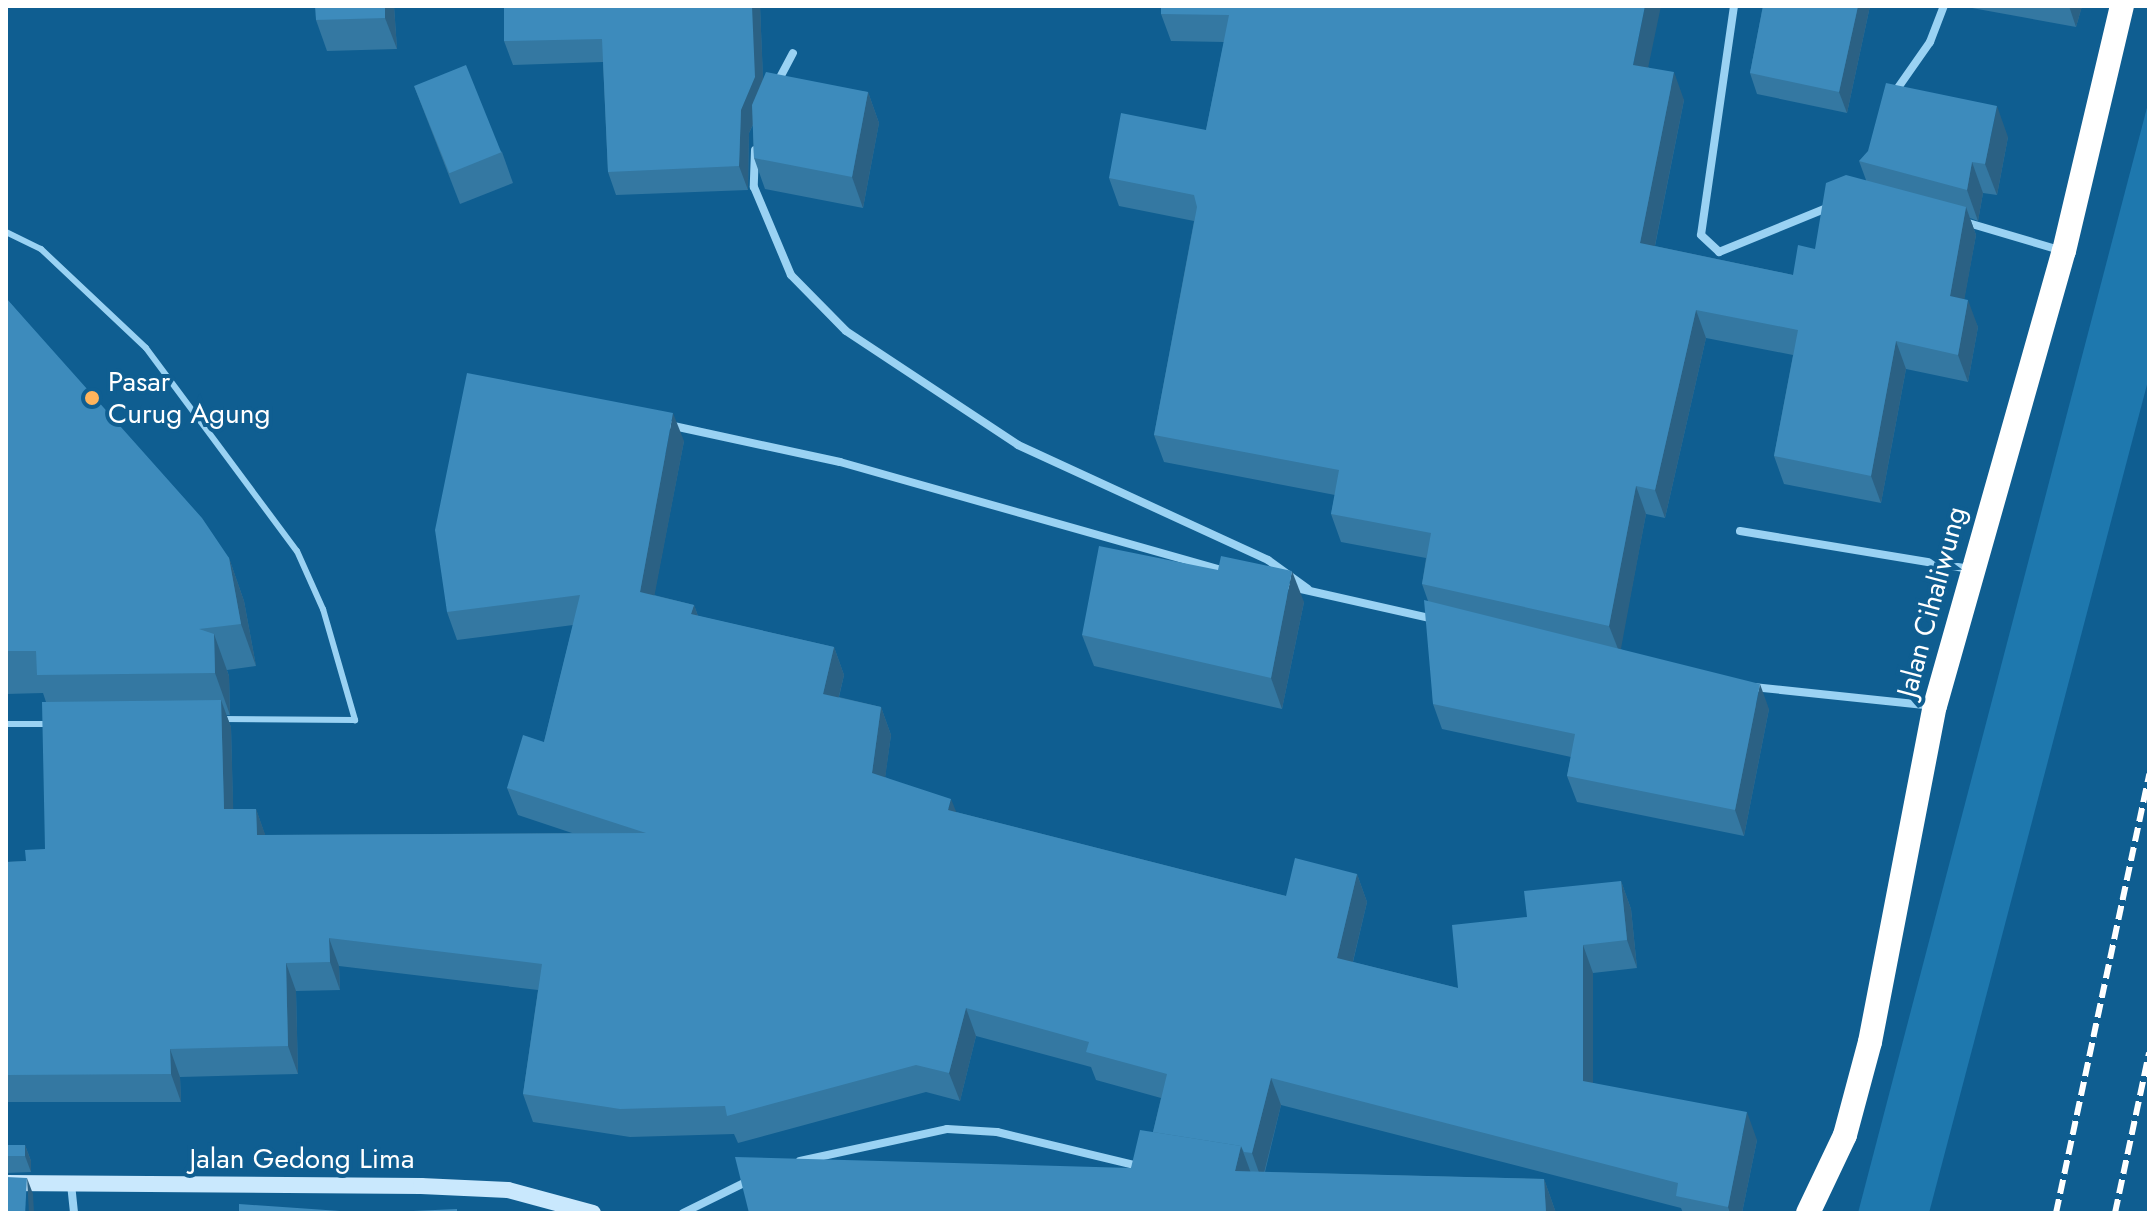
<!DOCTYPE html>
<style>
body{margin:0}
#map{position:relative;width:2155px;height:1219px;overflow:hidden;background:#0f5e91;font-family:Jost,sans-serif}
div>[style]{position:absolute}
.green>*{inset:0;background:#1e78ae}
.lane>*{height:6px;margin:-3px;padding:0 3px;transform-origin:3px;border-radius:3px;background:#9ad2f3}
.street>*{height:8px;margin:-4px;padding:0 4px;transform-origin:4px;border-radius:4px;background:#9ad2f3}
.secondary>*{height:16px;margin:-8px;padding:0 8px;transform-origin:8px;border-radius:8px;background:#c9e8fd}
.highway>*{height:24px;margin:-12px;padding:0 12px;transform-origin:12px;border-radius:12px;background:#fff}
.rail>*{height:6px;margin-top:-3px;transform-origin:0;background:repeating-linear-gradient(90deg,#fff 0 14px,transparent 0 20px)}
.wall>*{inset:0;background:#3478a2}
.shaded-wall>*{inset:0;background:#2b6184}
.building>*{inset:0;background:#3d8bbc;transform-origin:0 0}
.dots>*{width:22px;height:22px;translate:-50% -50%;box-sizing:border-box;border:4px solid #0f5e91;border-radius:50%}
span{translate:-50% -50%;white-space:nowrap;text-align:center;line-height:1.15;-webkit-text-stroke:8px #0f5e91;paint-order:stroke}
.poi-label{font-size:28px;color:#fff}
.left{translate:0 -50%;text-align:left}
.street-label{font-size:28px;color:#fff}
.frame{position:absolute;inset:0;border:8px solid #fff;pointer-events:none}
</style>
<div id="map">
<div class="green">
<i style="clip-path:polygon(2149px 100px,2149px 377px,1929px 1213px,1858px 1213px)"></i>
</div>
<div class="lane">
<i style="left:6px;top:232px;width:39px;rotate:26deg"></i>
<i style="left:41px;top:249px;width:144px;rotate:43.3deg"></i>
<i style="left:146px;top:348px;width:253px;rotate:53.4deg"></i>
<i style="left:297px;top:551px;width:64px;rotate:65.9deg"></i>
<i style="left:323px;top:609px;width:116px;rotate:73.9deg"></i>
<i style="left:355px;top:720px;width:133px;rotate:-179.6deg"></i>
<i style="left:6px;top:724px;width:41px"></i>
</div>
<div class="street">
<i style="left:1734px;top:6px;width:231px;rotate:98.2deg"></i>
<i style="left:1701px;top:235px;width:25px;rotate:43deg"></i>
<i style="left:1719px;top:252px;width:119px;rotate:-22.2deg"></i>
<i style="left:776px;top:85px;width:36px;rotate:-62deg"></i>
<i style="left:1895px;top:92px;width:61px;rotate:-55deg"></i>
<i style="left:1930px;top:42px;width:39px;rotate:-69deg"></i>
<i style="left:755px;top:150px;width:37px;rotate:92deg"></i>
<i style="left:754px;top:187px;width:95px;rotate:67.2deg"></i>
<i style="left:791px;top:275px;width:78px;rotate:45.5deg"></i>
<i style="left:846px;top:331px;width:206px;rotate:33.5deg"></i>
<i style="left:1018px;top:445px;width:275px;rotate:24.7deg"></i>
<i style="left:1268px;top:560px;width:49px;rotate:35.9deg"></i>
<i style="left:1965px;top:222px;width:102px;rotate:16.5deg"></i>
<i style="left:669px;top:425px;width:175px;rotate:12.2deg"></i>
<i style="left:840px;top:462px;width:403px;rotate:15.8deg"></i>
<i style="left:1740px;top:531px;width:233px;rotate:9.4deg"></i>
<i style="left:1292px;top:587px;width:146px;rotate:12.7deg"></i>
<i style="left:1753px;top:687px;width:182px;rotate:6deg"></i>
<i style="left:800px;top:1161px;width:150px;rotate:-12.3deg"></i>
<i style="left:947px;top:1129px;width:50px;rotate:3.4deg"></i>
<i style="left:997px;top:1132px;width:146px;rotate:13.5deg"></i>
<i style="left:71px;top:1184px;width:29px;rotate:84deg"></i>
<i style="left:683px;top:1213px;width:75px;rotate:-26.2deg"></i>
</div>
<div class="secondary">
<i style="left:6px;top:1183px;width:415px;rotate:0.4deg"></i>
<i style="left:421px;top:1186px;width:87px;rotate:2.6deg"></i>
<i style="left:508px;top:1190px;width:88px;rotate:15.1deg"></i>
</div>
<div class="highway">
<i style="left:1808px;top:1213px;width:86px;rotate:-64.6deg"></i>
<i style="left:1845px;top:1135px;width:96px;rotate:-75deg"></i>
<i style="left:1870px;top:1042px;width:342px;rotate:-79.1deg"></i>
<i style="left:1935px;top:706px;width:473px;rotate:-74.2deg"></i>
<i style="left:2064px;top:251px;width:252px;rotate:-76.7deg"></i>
</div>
<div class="rail">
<i style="left:2056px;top:1213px;width:449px;rotate:-78deg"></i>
<i style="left:2115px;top:1213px;width:164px;rotate:-78deg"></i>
</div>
<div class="wall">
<i style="clip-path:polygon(394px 6px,397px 49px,327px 51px,316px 20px)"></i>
<i style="clip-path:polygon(504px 6px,760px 6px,763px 80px,868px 92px,879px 123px,863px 208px,765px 189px,754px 158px,753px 125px,749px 133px,748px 190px,616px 195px,608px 172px,603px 62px,513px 65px,504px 41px)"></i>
<i style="clip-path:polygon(1161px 6px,1648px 67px,1684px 100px,1655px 246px,1793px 275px,1815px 249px,1866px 180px,1859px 161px,2008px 137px,1997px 195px,1983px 193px,1978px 221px,1970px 218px,1976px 235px,1964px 299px,1978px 327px,1968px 382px,1906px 369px,1881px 503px,1784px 484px,1774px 456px,1793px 355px,1706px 338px,1665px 518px,1646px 514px,1620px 649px,1769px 709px,1744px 836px,1577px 802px,1567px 776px,1571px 757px,1442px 729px,1433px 704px,1428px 601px,1422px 584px,1426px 558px,1341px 542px,1331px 514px,1335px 495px,1164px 462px,1154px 435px,1194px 221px,1119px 206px,1109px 178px,1206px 130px,1224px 42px,1171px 41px,1161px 14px)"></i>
<i style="clip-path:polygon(1763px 6px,1870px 6px,1847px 113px,1757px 94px,1750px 73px)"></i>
<i style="clip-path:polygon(1961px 6px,2082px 6px,2076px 27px)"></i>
<i style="clip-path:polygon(414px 86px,502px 152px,513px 183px,460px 204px)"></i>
<i style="clip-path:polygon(6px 298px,229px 558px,244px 601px,256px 666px,227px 670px,229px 676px,230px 715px,226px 715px,231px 727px,233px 809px,256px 809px,265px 835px,572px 833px,518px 815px,507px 788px,544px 742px,573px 625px,457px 640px,447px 612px,684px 441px,654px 595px,694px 605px,698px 616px,834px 647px,844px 675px,839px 697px,881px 707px,891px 735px,885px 777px,956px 812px,1286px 896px,1357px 874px,1367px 902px,1353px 962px,1458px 988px,1527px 917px,1621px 881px,1631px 909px,1637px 968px,1593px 973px,1593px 1083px,1757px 1140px,1742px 1213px,1683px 1213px,1681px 1208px,1281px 1105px,1265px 1172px,1544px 1179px,1556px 1213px,749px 1213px,1131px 1168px,1153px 1132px,1161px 1098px,1096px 1080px,1091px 1067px,976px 1036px,960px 1101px,926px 1092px,738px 1143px,734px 1134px,630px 1137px,533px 1122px,523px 1094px,538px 990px,339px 966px,340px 990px,296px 991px,298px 1074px,180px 1077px,181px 1102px,6px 1102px,6px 862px,26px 861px,45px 849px,46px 702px,43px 693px,6px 694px)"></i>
<i style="clip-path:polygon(1218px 570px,1304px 602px,1282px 709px,1094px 666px,1082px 635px)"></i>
<i style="clip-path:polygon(25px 1145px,31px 1161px,31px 1172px,6px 1173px,6px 1146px)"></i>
</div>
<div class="shaded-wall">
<i style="clip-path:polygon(385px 6px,394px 6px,397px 49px,385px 18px)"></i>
<i style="clip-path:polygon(752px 6px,760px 6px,764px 100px,749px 133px,748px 190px,739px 166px,741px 110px)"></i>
<i style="clip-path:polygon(1645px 6px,1661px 6px,1643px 92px,1633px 65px)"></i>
<i style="clip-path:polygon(1858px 6px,1870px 6px,1847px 113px,1839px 92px)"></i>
<i style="clip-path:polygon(2069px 6px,2082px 6px,2076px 27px)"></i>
<i style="clip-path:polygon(1674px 72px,1684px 100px,1650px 270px,1640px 243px)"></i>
<i style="clip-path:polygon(868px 92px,879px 123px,863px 208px,852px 177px)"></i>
<i style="clip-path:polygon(1997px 106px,2008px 137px,1997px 195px,1985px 164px)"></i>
<i style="clip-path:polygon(1972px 162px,1983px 193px,1978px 221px,1967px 190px)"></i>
<i style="clip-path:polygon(1966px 207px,1976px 235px,1960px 324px,1950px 296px)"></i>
<i style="clip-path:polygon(1968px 300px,1978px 327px,1968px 382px,1958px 355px)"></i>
<i style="clip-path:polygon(1696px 310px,1706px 338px,1665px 518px,1655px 490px)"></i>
<i style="clip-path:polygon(1896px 341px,1906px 369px,1881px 503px,1871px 476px)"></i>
<i style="clip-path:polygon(673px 413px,684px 441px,650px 619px,640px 592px)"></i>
<i style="clip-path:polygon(1636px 486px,1646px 514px,1620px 654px,1609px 626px)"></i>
<i style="clip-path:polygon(229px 558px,244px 601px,256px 666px,241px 624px)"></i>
<i style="clip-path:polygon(1292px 571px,1304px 602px,1282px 709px,1271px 678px)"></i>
<i style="clip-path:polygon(694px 605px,704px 632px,691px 614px)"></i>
<i style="clip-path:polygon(214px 634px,229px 676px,230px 715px,215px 673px)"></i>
<i style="clip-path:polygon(834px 647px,844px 675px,833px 721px,823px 694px)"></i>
<i style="clip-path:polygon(1760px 684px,1769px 709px,1744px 836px,1735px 810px)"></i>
<i style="clip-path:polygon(221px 700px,231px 727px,234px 837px,224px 809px)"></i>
<i style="clip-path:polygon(881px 707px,891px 735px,882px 801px,872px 773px)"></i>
<i style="clip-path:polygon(951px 799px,962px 826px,948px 810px)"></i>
<i style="clip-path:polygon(256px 809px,266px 837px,257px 835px)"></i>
<i style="clip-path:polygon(1357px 874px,1367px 902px,1347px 986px,1337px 958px)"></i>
<i style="clip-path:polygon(1621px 881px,1631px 909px,1637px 968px,1627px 940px)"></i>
<i style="clip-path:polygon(329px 938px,339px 966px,340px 990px,330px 962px)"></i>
<i style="clip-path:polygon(1583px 945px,1593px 973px,1593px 1109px,1583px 1081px)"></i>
<i style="clip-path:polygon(286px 963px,296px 991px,298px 1074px,288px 1046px)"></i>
<i style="clip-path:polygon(966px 1008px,976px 1036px,960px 1101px,949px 1073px)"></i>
<i style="clip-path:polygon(170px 1049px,180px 1077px,181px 1102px,171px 1074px)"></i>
<i style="clip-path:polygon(1271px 1078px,1281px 1105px,1262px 1181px,1252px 1153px)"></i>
<i style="clip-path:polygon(1747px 1112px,1757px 1140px,1742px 1213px,1730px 1213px,1728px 1207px)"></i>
<i style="clip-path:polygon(25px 1145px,31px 1161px,31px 1172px,25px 1156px)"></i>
<i style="clip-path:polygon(1241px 1146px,1259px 1195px,1235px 1171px)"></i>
<i style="clip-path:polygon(27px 1178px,33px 1194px,34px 1213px,29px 1213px)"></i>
<i style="clip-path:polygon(1544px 1179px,1556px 1213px,1546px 1213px)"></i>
</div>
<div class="building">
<i style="clip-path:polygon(315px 6px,385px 6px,385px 18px,316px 20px)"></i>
<i style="clip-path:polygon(504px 6px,752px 6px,755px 77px,741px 110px,739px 166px,608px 172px,602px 39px,504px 41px)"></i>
<i style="clip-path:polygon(1161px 6px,1645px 6px,1633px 65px,1674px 72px,1640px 243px,1793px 275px,1798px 245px,1815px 249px,1826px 183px,1846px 175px,1966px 207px,1950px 296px,1968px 300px,1958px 355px,1896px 341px,1871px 476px,1774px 456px,1798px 330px,1696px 310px,1655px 490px,1636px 486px,1609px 626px,1422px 584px,1431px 533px,1331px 514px,1339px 470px,1154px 435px,1197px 207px,1194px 195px,1109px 178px,1121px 113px,1206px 130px,1229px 15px,1161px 14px)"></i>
<i style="clip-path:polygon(1763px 6px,1858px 6px,1839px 92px,1750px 73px)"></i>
<i style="left:466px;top:65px;width:94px;height:56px;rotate:68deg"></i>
<i style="clip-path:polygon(766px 72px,868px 92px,852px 177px,754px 158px,752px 105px)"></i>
<i style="clip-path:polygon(1886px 83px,1997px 106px,1985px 164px,1972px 162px,1967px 190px,1859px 161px,1868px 151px)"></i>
<i style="clip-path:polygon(6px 298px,202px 518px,229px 558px,241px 624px,199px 629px,214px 634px,215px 673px,37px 675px,36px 651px,6px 651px)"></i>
<i style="clip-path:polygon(467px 373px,673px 413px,640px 592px,694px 605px,691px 614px,834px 647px,823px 694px,881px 707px,872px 773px,951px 799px,948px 810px,1286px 896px,1295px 858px,1357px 874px,1337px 958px,1458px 988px,1452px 925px,1527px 917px,1524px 891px,1621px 881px,1627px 940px,1583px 945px,1583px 1081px,1747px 1112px,1728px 1207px,1676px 1196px,1678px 1183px,1271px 1078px,1252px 1153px,1244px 1152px,1241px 1146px,1153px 1132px,1167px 1074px,1086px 1052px,1089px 1042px,966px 1008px,949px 1073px,916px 1065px,727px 1116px,725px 1106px,620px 1109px,523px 1094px,542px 964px,329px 938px,330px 962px,286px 963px,288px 1046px,170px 1049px,171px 1074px,6px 1075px,6px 862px,26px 861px,25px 850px,45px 849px,42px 702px,221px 700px,224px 809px,256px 809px,257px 835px,646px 833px,507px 788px,523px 735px,544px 742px,580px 595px,447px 612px,435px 530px)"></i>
<i style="clip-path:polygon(1099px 546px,1218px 570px,1221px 556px,1292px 571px,1271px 678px,1082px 635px)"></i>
<i style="clip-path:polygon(1424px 600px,1760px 684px,1735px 810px,1567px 776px,1575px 734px,1433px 704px)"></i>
<i style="clip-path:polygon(1140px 1130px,1241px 1146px,1235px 1171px,1544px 1179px,1546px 1213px,749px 1213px,735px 1157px,1131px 1168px)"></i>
<i style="left:25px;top:1145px;width:11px;height:19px;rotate:90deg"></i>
<i style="left:6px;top:1177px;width:21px;height:36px;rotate:3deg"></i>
<i style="clip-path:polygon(239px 1204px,369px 1213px,457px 1209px,457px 1213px,239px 1213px)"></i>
</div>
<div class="dots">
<i style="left:92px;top:398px;background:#ffb45c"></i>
</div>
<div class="poi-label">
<span class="left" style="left:108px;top:398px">Pasar<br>Curug Agung</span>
</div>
<div class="street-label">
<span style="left:1932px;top:602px;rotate:-75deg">Jalan Cihaliwung</span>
<span style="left:302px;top:1159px">Jalan Gedong Lima</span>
</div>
<div class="frame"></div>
</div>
